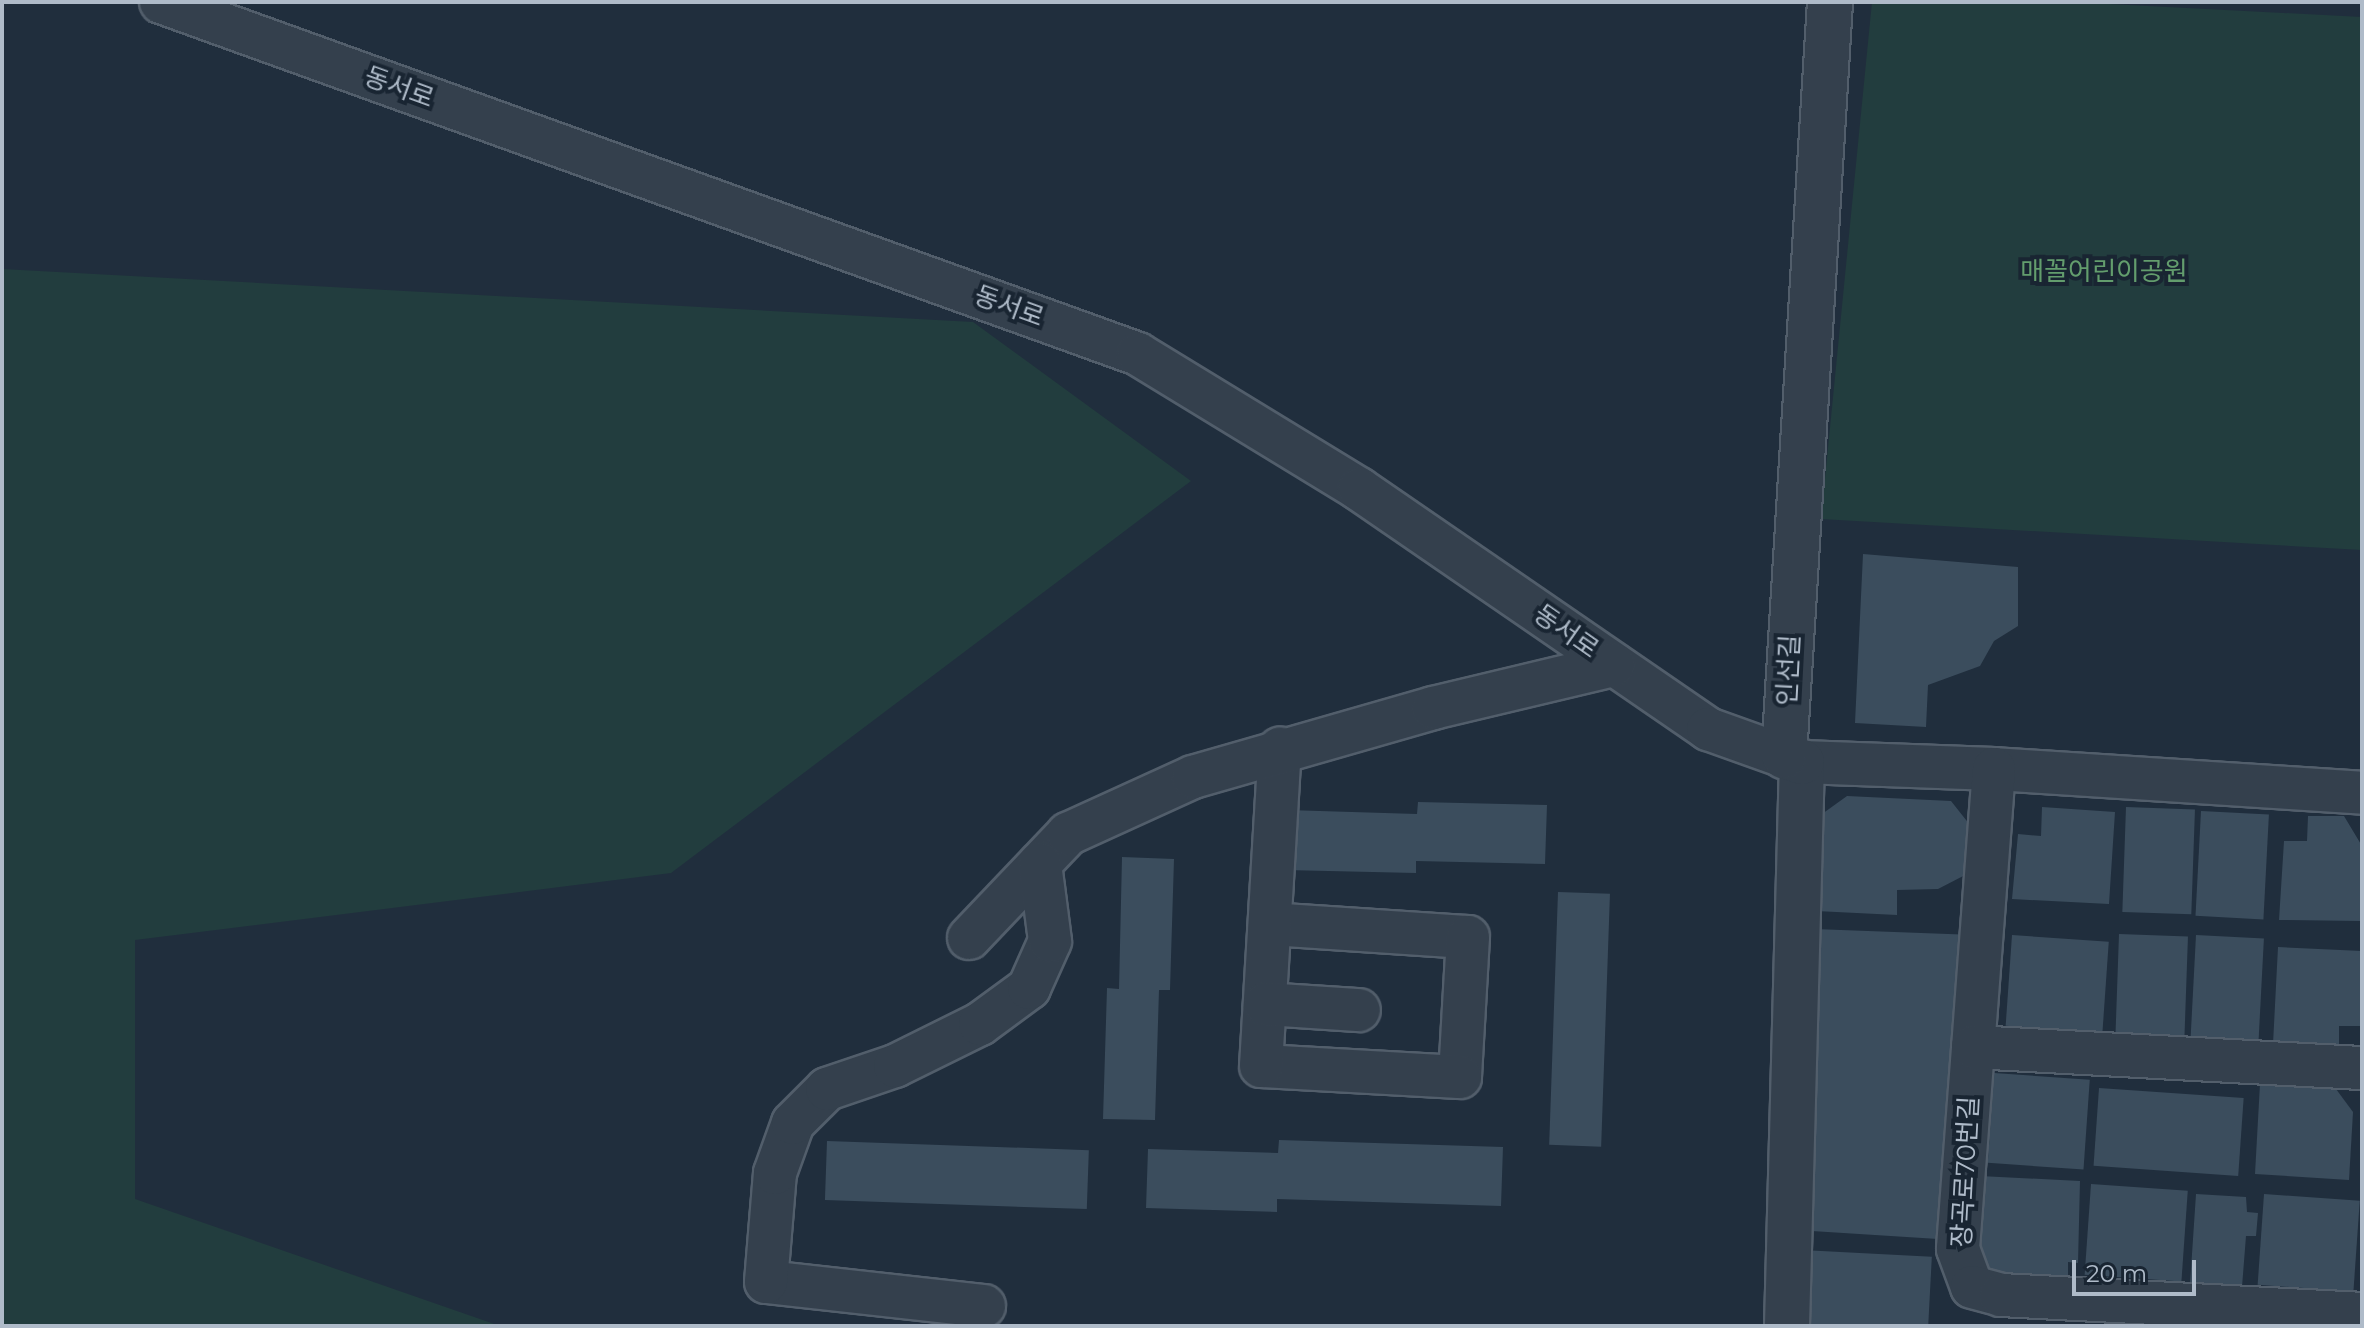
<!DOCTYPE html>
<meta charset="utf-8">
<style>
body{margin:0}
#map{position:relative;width:2364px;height:1328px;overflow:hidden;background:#202e3d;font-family:Montserrat,"Noto Sans KR",sans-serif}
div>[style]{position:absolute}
.green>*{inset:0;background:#223d3e}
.building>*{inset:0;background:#3b4d5d;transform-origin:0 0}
.roads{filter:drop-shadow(2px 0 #525e6b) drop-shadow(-2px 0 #525e6b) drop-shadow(0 2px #525e6b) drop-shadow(0 -2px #525e6b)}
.minor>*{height:42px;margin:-21px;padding:0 21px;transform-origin:21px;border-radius:21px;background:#34404d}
.tertiary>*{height:44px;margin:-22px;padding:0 22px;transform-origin:22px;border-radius:22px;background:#34404d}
span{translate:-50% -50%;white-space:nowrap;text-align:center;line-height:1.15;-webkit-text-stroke:8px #192532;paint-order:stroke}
.street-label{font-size:26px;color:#afbbc9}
.park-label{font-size:26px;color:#639d6d}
.frame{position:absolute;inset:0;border:4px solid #afbbc9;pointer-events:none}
.scale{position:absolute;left:2072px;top:1260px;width:124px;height:36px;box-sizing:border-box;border:4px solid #afbbc9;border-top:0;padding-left:10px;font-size:24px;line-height:28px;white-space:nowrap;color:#afbbc9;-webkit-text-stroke:6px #192532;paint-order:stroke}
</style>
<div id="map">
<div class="green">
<i style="clip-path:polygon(1872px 2px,2071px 2px,2362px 17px,2362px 550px,1821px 519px)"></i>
<i style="clip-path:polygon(2px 269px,973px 322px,1191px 481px,671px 873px,135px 940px,135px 1199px,500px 1326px,2px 1326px)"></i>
</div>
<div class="building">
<i style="clip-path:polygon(1863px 554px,2018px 567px,2018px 626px,1994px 641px,1980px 666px,1928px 685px,1926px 727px,1855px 723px)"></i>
<i style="clip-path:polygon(1847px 796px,1951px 801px,1974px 830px,1969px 873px,1938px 889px,1897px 890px,1897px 915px,1816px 911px,1822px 814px)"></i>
<i style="clip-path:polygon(1418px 802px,1547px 805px,1545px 864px,1416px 861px,1416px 873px,1285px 870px,1287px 810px,1417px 814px)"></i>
<i style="clip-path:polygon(2042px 807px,2115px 812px,2109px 904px,2012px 899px,2018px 834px,2041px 836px)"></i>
<i style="left:2126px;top:807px;width:69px;height:105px;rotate:2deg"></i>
<i style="left:2201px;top:811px;width:68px;height:105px;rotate:3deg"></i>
<i style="clip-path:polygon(2308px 816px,2344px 816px,2362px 846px,2362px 921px,2279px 920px,2284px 841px,2307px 841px)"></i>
<i style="clip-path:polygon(1122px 857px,1174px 859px,1170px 990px,1159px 990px,1155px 1120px,1103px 1119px,1107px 988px,1119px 989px)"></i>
<i style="left:1558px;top:892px;width:52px;height:253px;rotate:2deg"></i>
<i style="clip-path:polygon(1814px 929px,1975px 935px,1973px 963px,1958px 963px,1938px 1239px,1796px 1230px)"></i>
<i style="left:2119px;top:934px;width:69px;height:105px;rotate:2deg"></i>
<i style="left:2012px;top:935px;width:97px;height:91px;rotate:4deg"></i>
<i style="left:2196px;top:935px;width:68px;height:105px;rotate:3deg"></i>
<i style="clip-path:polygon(2278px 947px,2362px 951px,2362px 1026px,2339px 1026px,2339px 1047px,2273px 1044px)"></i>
<i style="left:1994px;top:1073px;width:96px;height:90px;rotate:4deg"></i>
<i style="clip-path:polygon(2260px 1084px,2336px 1089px,2353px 1112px,2349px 1180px,2255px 1174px)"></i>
<i style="left:2099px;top:1088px;width:145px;height:78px;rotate:4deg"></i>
<i style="clip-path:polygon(1279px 1140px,1503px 1147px,1501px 1206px,1277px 1199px,1277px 1212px,1146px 1208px,1148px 1149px,1278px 1153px)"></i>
<i style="left:827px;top:1141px;width:262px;height:59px;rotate:2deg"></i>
<i style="clip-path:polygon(1980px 1176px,2080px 1181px,2078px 1263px,2068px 1262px,2068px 1287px,2001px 1284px,1975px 1253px)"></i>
<i style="left:2091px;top:1184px;width:97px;height:91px;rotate:4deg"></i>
<i style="clip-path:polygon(2196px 1194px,2246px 1197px,2247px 1212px,2258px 1213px,2256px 1236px,2246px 1236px,2242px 1287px,2190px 1284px)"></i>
<i style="left:2264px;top:1194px;width:96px;height:91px;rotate:4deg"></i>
<i style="left:1802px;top:1250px;width:130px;height:76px;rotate:3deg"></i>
</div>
<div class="roads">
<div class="minor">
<i style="left:161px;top:2px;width:1038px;rotate:19.81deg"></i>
<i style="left:1138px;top:354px;width:259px;rotate:31.4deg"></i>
<i style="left:1359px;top:489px;width:424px;rotate:34.5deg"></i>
<i style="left:1708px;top:729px;width:81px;rotate:19.6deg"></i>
<i style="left:1802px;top:762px;width:192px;rotate:2.1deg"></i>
<i style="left:1994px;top:769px;width:369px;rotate:3.7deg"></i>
<i style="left:1994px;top:769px;width:481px;rotate:94.3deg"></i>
<i style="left:1958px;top:1249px;width:40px;rotate:69.8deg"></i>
<i style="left:1972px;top:1287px;width:30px;rotate:15deg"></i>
<i style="left:2001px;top:1295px;width:361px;rotate:3deg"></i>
<i style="left:1270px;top:924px;width:198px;rotate:3.8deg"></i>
<i style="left:1468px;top:937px;width:140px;rotate:93.3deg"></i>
<i style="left:1460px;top:1077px;width:199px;rotate:-176.8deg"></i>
<i style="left:1261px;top:1066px;width:318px;rotate:-86.6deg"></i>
<i style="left:969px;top:938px;width:144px;rotate:-46.4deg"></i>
<i style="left:1068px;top:834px;width:137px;rotate:-24.5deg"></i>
<i style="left:1193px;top:777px;width:250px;rotate:-16deg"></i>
<i style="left:1433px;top:708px;width:186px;rotate:-13.4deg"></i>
<i style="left:1265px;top:1004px;width:94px;rotate:3.7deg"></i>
<i style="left:1973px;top:1047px;width:390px;rotate:3.1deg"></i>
<i style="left:984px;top:1306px;width:219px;rotate:-173.7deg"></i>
<i style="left:766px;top:1282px;width:109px;rotate:-85.3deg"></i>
<i style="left:775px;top:1173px;width:53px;rotate:-70.2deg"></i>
<i style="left:793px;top:1123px;width:48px;rotate:-45deg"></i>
<i style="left:827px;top:1089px;width:72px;rotate:-18.7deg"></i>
<i style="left:895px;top:1066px;width:95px;rotate:-26.3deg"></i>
<i style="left:980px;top:1024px;width:61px;rotate:-36.3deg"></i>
<i style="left:1029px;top:988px;width:51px;rotate:-65.9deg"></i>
<i style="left:1050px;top:941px;width:78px;rotate:-97.4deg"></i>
</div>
<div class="tertiary">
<i style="left:1787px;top:1326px;width:564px;rotate:-88.48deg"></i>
<i style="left:1802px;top:762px;width:19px;rotate:-162deg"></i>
<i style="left:1784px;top:756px;width:755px;rotate:-86.51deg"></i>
</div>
</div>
<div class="street-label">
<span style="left:399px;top:88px;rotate:20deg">동서로</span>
<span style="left:1009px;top:307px;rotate:20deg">동서로</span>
<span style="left:1566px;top:632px;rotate:35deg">동서로</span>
<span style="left:1789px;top:670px;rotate:-87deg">인선길</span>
<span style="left:1966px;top:1172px;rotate:-87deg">장곡로70번길</span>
</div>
<div class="park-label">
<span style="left:2104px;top:272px">매꼴어린이공원</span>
</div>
<div class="frame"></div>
<div class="scale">20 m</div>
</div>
